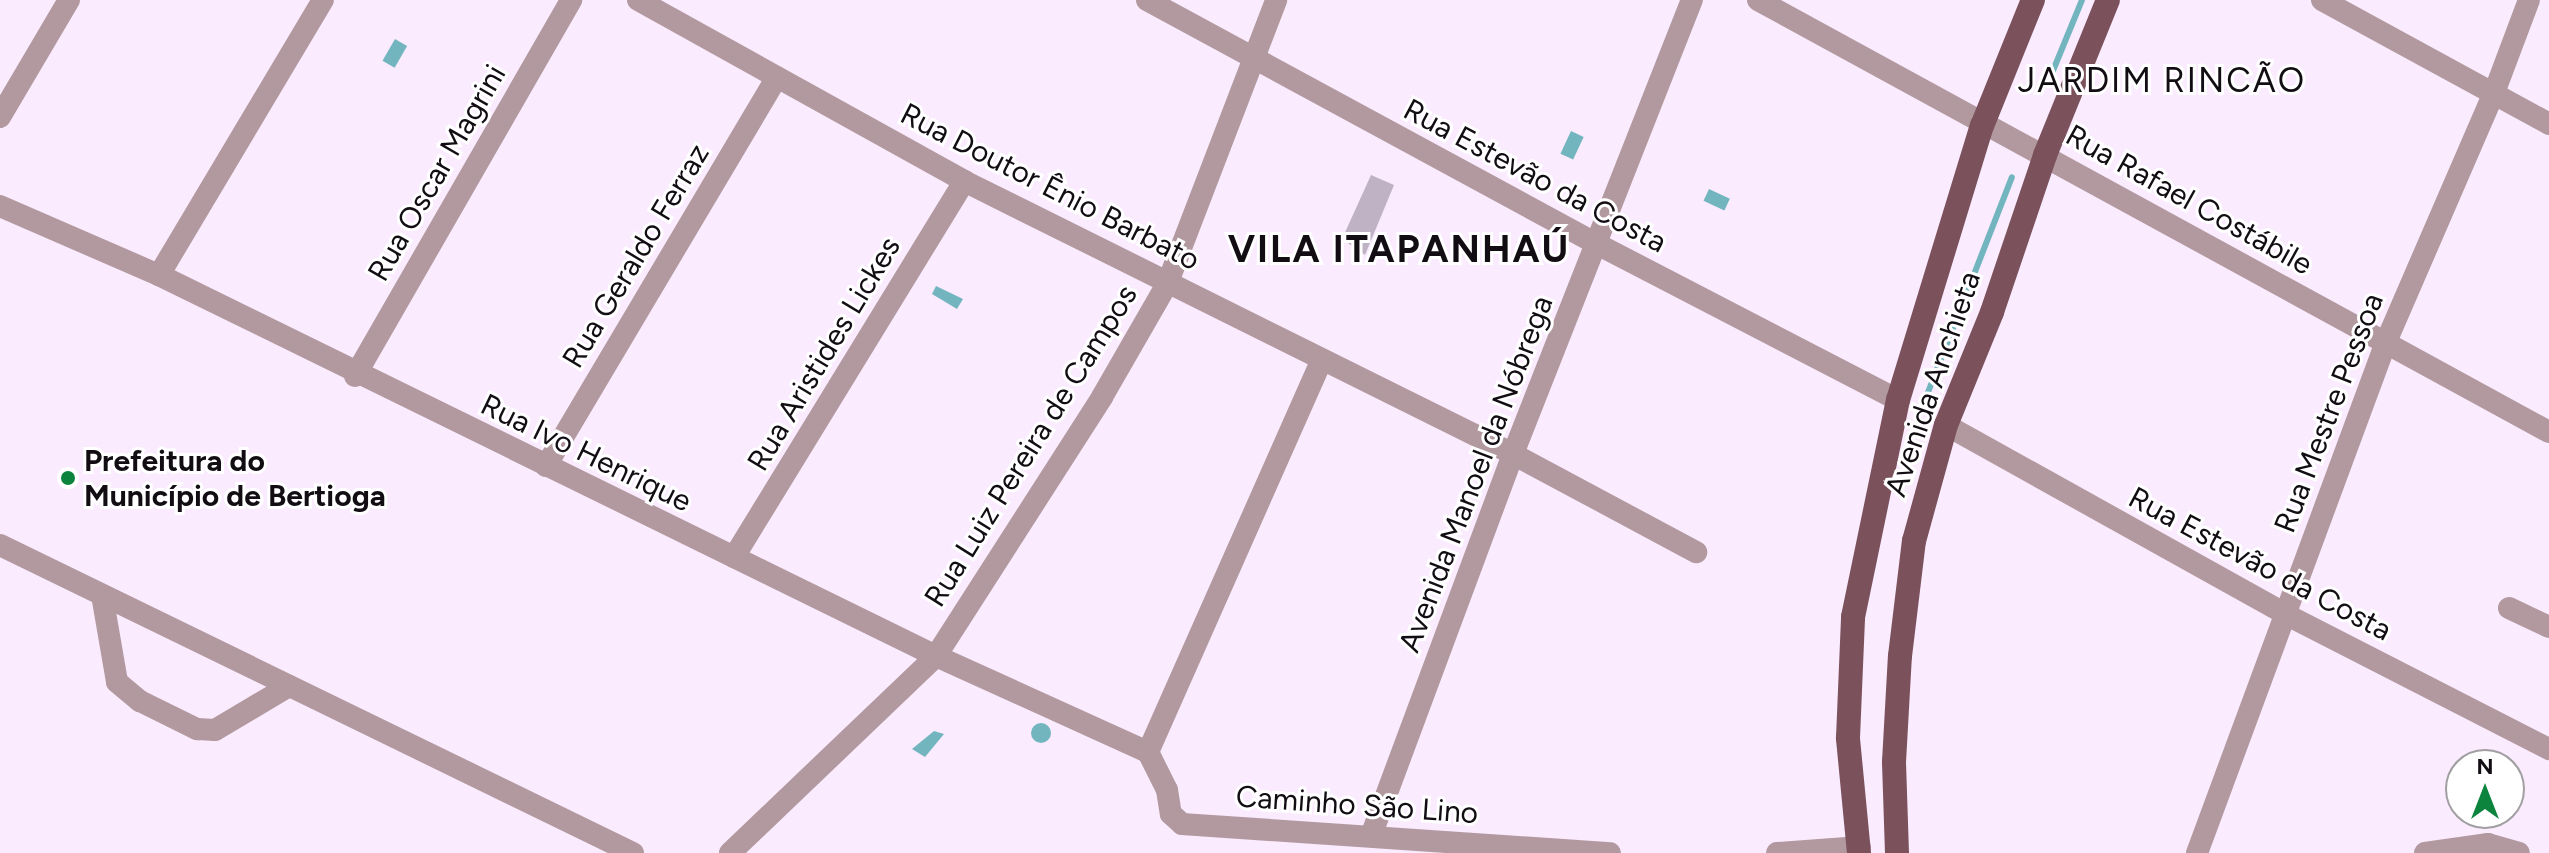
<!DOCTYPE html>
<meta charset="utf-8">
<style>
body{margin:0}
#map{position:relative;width:2549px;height:853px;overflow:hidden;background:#faebff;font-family:Figtree,sans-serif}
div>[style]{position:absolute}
.water>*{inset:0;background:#73b5bf;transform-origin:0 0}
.round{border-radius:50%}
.stream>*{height:6px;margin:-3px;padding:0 3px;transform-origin:3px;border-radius:3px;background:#73b5bf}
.building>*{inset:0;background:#c0b2c5}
.minor>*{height:22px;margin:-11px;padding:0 11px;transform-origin:11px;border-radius:11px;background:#b2999f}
.major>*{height:24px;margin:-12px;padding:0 12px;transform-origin:12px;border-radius:12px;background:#7b515c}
.dots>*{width:22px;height:22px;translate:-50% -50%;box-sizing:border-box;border:4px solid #fff;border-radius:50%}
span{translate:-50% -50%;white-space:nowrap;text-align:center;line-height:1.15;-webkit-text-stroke:6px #fff;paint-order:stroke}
.street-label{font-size:30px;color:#120d13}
.poi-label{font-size:30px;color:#120d13;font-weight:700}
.left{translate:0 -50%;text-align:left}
.quarter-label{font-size:34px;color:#120d13;letter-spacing:2px}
.district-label{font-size:38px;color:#120d13;font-weight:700;letter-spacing:2px}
.north{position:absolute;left:2445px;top:749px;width:80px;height:80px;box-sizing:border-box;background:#fff;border:2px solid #a09ea1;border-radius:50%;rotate:0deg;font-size:22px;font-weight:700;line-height:32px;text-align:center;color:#120d13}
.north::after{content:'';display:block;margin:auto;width:28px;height:36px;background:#0d843d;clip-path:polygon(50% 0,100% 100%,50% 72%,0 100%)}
</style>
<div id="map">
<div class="water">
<i style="left:395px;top:39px;width:14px;height:25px;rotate:30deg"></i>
<i style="left:1571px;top:131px;width:14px;height:25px;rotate:25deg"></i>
<i style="left:1709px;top:189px;width:23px;height:13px;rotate:25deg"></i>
<i style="clip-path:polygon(936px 286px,963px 299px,957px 309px,932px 294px)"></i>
<i class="round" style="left:1031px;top:723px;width:20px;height:20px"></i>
<i style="clip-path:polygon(934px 731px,944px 734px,925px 757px,912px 749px)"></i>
</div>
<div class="stream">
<i style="left:2050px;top:78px;width:84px;rotate:-67.7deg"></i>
<i style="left:1925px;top:400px;width:239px;rotate:-68.7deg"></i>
</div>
<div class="building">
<i style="clip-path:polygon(1371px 175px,1394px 185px,1365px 255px,1342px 239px)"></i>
</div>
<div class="minor">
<i style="left:638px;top:0;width:373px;rotate:29deg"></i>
<i style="left:964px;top:181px;width:613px;rotate:26.44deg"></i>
<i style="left:1513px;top:454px;width:208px;rotate:28.2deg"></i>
<i style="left:1147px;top:0;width:512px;rotate:28.47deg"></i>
<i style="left:1597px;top:244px;width:339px;rotate:27.4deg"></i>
<i style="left:1758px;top:0;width:901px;rotate:28.64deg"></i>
<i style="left:2322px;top:0;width:259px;rotate:28.6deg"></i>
<i style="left:0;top:117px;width:136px;rotate:-59.5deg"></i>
<i style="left:0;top:206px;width:173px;rotate:23.5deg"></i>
<i style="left:159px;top:275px;width:865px;rotate:26.12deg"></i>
<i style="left:936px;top:656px;width:233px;rotate:24.4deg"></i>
<i style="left:159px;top:275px;width:320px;rotate:-59.2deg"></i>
<i style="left:355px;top:376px;width:434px;rotate:-60.1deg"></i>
<i style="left:1946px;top:425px;width:388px;rotate:29.1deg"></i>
<i style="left:2285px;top:614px;width:297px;rotate:27.1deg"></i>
<i style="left:546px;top:466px;width:452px;rotate:-59.3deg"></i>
<i style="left:0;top:545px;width:704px;rotate:25.95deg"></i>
<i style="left:734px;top:557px;width:441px;rotate:-58.5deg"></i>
<i style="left:102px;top:595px;width:88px;rotate:80.2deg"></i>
<i style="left:117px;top:682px;width:30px;rotate:40deg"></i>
<i style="left:140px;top:701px;width:64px;rotate:26.2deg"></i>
<i style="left:197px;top:729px;width:18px;rotate:3deg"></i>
<i style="left:215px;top:730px;width:86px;rotate:-30.7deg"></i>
<i style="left:2509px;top:608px;width:44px;rotate:25.4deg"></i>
<i style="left:1148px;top:752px;width:42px;rotate:63.4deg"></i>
<i style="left:1167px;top:790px;width:24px;rotate:81deg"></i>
<i style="left:1171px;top:814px;width:15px;rotate:42deg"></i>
<i style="left:1182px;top:824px;width:429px;rotate:3.9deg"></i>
<i style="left:1148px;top:752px;width:429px;rotate:-66.1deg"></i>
<i style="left:1371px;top:836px;width:408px;rotate:-69.6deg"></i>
<i style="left:1513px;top:454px;width:488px;rotate:-68.5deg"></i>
<i style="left:730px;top:853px;width:285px;rotate:-43.7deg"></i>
<i style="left:936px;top:656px;width:308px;rotate:-57.3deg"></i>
<i style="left:1102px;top:397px;width:133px;rotate:-60.1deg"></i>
<i style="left:1168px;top:282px;width:302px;rotate:-69deg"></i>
<i style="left:1777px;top:853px;width:83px;rotate:-4.1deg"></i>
<i style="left:2197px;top:853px;width:545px;rotate:-69.7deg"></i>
<i style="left:2386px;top:342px;width:271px;rotate:-66.6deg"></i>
<i style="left:2494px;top:93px;width:99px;rotate:-69.4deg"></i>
<i style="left:2425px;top:853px;width:64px;rotate:-8.1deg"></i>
<i style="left:2488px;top:844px;width:32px;rotate:16deg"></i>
</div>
<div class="major">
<i style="left:1859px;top:853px;width:116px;rotate:-95.5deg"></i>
<i style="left:1848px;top:738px;width:121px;rotate:-87.6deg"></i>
<i style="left:1853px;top:617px;width:222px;rotate:-78.3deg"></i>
<i style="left:1898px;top:400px;width:287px;rotate:-73deg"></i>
<i style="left:1982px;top:126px;width:136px;rotate:-68deg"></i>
<i style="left:1897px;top:853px;width:91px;rotate:-91.9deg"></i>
<i style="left:1894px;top:762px;width:106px;rotate:-86.8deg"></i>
<i style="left:1900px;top:656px;width:116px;rotate:-83.1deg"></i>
<i style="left:1914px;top:541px;width:120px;rotate:-74.6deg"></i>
<i style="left:1946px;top:425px;width:122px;rotate:-67.8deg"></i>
<i style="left:1992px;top:312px;width:166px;rotate:-71.3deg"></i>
<i style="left:2045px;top:155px;width:167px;rotate:-67.9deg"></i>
</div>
<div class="dots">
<i style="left:68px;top:478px;background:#0d843d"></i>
</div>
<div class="street-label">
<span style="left:437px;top:173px;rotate:-60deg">Rua Oscar Magrini</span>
<span style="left:1535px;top:176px;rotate:28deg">Rua Estevão da Costa</span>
<span style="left:1050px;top:187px;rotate:27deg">Rua Doutor Ênio Barbato</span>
<span style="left:2189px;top:200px;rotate:29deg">Rua Rafael Costábile</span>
<span style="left:636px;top:256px;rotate:-59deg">Rua Geraldo Ferraz</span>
<span style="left:824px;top:354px;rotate:-59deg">Rua Aristides Lickes</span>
<span style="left:1933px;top:384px;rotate:-71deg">Avenida Anchieta</span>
<span style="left:2329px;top:413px;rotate:-69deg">Rua Mestre Pessoa</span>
<span style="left:1031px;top:446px;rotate:-58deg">Rua Luiz Pereira de Campos</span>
<span style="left:586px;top:453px;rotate:26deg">Rua Ivo Henrique</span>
<span style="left:1476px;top:474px;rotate:-69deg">Avenida Manoel da Nóbrega</span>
<span style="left:2260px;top:564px;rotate:28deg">Rua Estevão da Costa</span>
<span style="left:1357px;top:805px;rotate:4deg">Caminho São Lino</span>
</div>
<div class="poi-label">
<span class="left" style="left:84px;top:478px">Prefeitura do<br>Município de Bertioga</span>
</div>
<div class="quarter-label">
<span style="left:2162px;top:81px">JARDIM RINCÃO</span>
</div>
<div class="district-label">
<span style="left:1399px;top:250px">VILA ITAPANHAÚ</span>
</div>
<div class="north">N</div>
</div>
